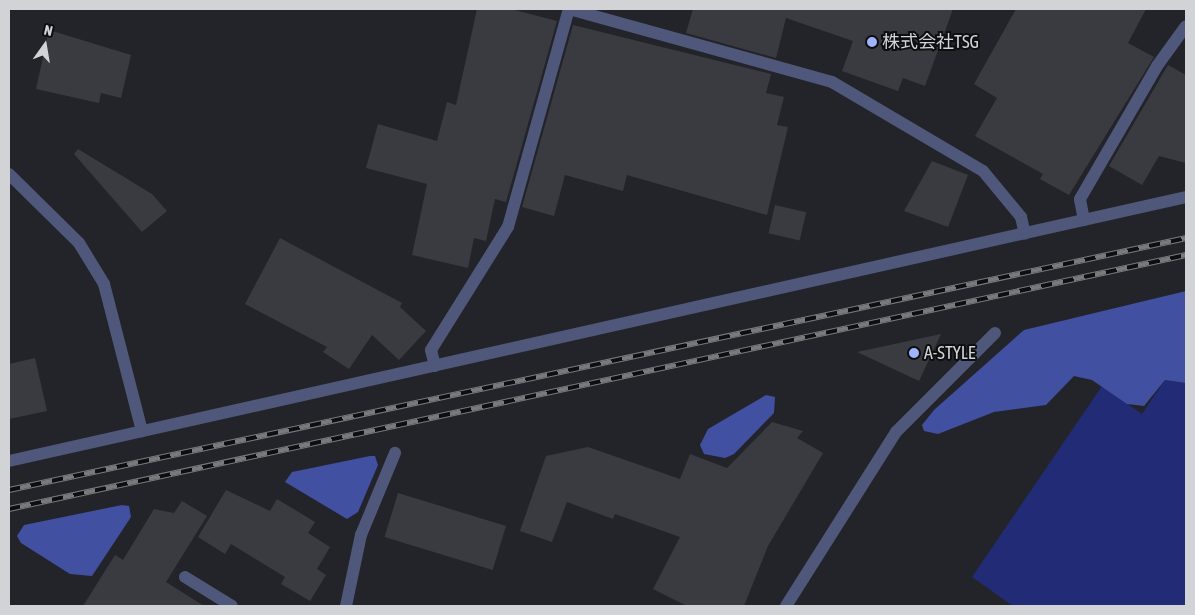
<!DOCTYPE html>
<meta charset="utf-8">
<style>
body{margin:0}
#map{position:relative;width:1195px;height:615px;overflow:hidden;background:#232429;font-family:"Asap Condensed","Noto Sans JP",sans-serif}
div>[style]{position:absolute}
.green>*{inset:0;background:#222b76}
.forest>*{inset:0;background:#4150a0}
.building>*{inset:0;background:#3a3b40;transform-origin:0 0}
.minor>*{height:12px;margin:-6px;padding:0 6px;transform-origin:6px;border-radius:6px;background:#4f587b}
.rail>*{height:5.5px;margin-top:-2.75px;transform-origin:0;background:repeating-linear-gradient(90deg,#0d0e10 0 11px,#797a7e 0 22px);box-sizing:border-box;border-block:1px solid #797a7e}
.dots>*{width:14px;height:14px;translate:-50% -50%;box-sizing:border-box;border:2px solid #0d0e10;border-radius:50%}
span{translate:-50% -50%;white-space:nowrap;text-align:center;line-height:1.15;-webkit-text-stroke:4px #0d0e10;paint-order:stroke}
.poi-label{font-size:18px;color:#d2d3d6}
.left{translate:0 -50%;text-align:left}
.frame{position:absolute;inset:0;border:10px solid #d2d3d6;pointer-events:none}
.north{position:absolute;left:20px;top:20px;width:50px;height:50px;-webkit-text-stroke:4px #0d0e10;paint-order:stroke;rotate:13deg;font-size:14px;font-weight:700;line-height:20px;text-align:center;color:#d2d3d6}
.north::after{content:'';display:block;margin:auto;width:18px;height:22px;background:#d2d3d6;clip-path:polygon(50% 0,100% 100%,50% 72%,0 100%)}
</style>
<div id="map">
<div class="green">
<i style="clip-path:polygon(1165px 380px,1186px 383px,1186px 606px,1013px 606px,972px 577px,1102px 386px,1142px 414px)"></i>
</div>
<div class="forest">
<i style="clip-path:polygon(1186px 291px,1186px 383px,1165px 380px,1144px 406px,1127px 404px,1092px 380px,1074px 376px,1046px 405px,994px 412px,938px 434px,924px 431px,922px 425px,934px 410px,1024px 330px)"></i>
<i style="clip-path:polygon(766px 395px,775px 397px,774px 413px,734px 454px,725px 458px,704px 454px,700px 445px,708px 429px)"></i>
<i style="clip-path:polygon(370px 456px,375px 456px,378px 465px,358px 512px,347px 519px,285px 482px,292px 472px)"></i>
<i style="clip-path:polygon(122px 505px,129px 506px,131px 517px,92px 576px,70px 574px,21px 543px,17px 536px,24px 525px)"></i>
</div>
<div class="building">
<i style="clip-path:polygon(477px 9px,511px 9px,557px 21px,506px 202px,495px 199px,486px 241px,474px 238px,468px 268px,412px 255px,427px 184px,366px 168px,378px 124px,437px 141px,447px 102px,456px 105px)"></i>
<i style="clip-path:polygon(693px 9px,953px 9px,925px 86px,903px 78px,898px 91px,842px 71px,853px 41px,786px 18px,776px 58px,686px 33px)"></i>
<i style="clip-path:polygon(1016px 9px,1146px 9px,1128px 43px,1154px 57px,1069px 195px,1040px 179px,1043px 174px,975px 136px,997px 98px,974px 84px)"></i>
<i style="clip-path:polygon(573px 25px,771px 74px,766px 93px,784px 97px,777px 125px,788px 127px,767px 215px,627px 175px,623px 191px,565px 175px,554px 216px,522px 207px)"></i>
<i style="clip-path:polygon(49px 30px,131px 55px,121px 98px,101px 93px,99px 103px,36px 89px)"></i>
<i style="clip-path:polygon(1168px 65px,1186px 75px,1186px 163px,1159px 156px,1142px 185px,1109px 166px)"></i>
<i style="clip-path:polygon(78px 149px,152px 194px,167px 211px,142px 232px,74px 154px)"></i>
<i style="clip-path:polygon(932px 161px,968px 175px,948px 227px,904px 211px)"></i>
<i style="left:775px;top:205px;width:32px;height:29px;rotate:13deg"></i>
<i style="clip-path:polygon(280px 238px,402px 303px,400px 307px,426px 331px,399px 360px,372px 335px,349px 369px,323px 352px,327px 347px,245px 304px)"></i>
<i style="clip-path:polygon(941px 334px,919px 381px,857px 352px)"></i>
<i style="clip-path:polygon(35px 358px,47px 411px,9px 419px,9px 364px)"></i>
<i style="clip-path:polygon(772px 422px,803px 431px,797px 438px,823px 453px,768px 546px,744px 606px,687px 606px,653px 589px,680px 537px,615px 514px,613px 519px,567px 502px,552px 542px,520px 531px,546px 456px,588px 447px,680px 479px,690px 454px,727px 468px)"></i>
<i style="clip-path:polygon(226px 490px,270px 511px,277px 499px,315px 522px,308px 533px,330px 547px,317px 569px,326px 575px,310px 601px,281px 584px,285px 577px,231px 544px,225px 554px,198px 537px)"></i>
<i style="left:398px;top:493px;width:113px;height:46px;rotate:17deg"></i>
<i style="clip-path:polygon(182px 501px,207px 516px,166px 582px,204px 606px,83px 606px,115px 555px,123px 560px,154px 509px,174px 513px)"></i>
</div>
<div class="minor">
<i style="left:569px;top:9px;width:273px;rotate:15.5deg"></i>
<i style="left:832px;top:82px;width:175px;rotate:30.5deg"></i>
<i style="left:983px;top:171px;width:60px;rotate:50.4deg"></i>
<i style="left:1021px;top:217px;width:17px;rotate:77deg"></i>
<i style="left:9px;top:174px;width:98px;rotate:44.6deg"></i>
<i style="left:79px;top:243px;width:48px;rotate:58.6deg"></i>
<i style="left:104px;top:284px;width:152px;rotate:75.5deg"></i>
<i style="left:1084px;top:220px;width:21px;rotate:-101deg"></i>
<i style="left:1080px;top:199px;width:154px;rotate:-59.9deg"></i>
<i style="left:1157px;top:66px;width:49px;rotate:-54.1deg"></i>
<i style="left:435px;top:366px;width:16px;rotate:-104deg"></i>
<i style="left:431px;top:350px;width:145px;rotate:-58deg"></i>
<i style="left:508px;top:227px;width:226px;rotate:-74.4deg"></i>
<i style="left:9px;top:461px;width:1206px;rotate:-12.64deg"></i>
<i style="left:185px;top:577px;width:55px;rotate:31.7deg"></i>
<i style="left:346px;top:606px;width:73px;rotate:-78.1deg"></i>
<i style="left:361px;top:535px;width:89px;rotate:-67.5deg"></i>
<i style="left:786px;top:606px;width:206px;rotate:-57.7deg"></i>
<i style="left:896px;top:432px;width:140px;rotate:-45deg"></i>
</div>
<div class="rail">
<i style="left:9px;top:490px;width:1204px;rotate:-12.08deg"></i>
<i style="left:9px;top:509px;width:1204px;rotate:-12.18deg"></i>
</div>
<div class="dots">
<i style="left:872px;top:42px;background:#a0b3fd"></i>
<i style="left:914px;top:353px;background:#a0b3fd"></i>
</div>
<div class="poi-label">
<span class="left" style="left:882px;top:42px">株式会社TSG</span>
<span class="left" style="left:924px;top:353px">A-STYLE</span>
</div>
<div class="frame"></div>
<div class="north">N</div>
</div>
